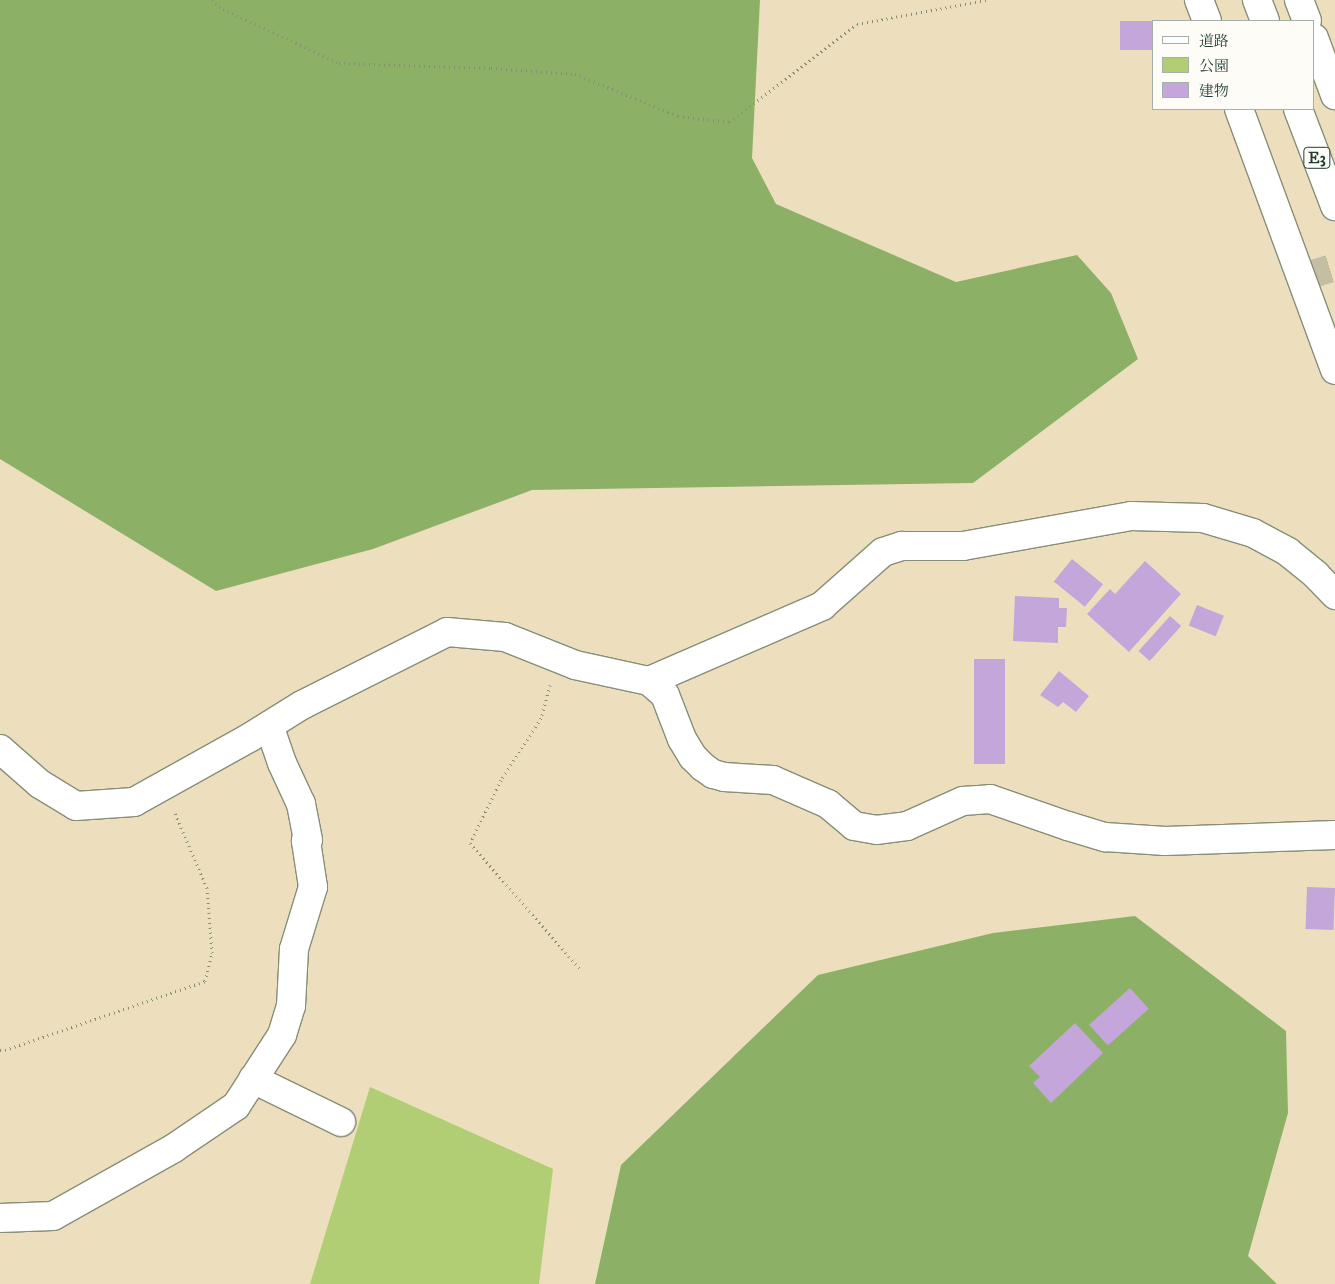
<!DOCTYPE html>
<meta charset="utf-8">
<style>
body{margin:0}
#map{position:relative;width:1335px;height:1284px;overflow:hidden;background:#eddfbd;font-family:"IM FELL DW Pica","Noto Serif JP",serif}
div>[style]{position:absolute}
.green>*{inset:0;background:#b1ce74}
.forest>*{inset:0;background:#8cb166}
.building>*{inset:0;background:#c4a6db;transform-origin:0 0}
.minor-tunnel>*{height:28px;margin-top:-14px;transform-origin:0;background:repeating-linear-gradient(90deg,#c4bfa2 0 28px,transparent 0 42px)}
.path>*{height:3px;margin-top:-1.5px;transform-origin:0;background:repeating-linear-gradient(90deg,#868e78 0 1px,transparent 0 5px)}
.roads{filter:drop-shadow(1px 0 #868e78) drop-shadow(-1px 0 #868e78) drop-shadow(0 1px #868e78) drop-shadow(0 -1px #868e78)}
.minor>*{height:28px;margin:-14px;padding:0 14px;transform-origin:14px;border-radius:14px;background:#fff}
.motorway>*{height:28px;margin:-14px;padding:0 14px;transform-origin:14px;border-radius:14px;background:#fff}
span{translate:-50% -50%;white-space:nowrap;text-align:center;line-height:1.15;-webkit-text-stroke:4.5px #fdfcf7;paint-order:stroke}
.shield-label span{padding:1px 4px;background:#fdfcf7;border:1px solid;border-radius:4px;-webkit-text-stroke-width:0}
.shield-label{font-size:16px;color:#1f3d34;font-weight:700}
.legend{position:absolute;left:1152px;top:20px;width:162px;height:90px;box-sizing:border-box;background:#fdfcf7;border:1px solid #a4b0a9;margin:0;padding:6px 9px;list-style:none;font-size:15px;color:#1f3d34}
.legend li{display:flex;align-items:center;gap:10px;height:25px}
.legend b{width:25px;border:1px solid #a4b0a9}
</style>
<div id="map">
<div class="green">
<i style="clip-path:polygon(370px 1087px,553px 1169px,539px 1284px,310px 1284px)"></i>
</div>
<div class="forest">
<i style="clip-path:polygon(0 0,760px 0,752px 158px,776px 204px,956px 282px,1077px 255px,1111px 293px,1138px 359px,973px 483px,532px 490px,373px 549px,216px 591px,0 459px)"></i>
<i style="clip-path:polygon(1135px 916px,1286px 1031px,1288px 1113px,1248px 1256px,1277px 1284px,595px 1284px,621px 1165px,818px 975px,993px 933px)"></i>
</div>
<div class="building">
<i style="left:1154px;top:21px;width:29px;height:34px;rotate:90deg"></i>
<i style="left:1072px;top:559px;width:40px;height:29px;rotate:39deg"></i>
<i style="clip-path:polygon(1145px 561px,1181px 594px,1129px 652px,1087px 614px,1110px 589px,1115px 594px)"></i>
<i style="clip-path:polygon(1015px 596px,1059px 598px,1059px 608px,1067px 608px,1066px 627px,1058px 627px,1058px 643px,1013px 641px)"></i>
<i style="left:1197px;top:605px;width:29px;height:22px;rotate:22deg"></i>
<i style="left:1170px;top:616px;width:15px;height:47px;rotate:42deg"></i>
<i style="left:974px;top:659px;width:31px;height:105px"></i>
<i style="clip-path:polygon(1059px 671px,1089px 696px,1076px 712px,1063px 702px,1058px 707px,1040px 695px)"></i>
<i style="left:1307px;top:887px;width:28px;height:42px;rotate:2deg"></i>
<i style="left:1130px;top:988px;width:28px;height:55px;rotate:48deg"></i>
<i style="clip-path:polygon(1075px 1023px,1103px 1053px,1051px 1103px,1033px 1083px,1040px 1077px,1029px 1066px)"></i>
</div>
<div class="minor-tunnel">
<i style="left:1303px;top:277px;width:34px;rotate:-17deg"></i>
</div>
<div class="path">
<i style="left:212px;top:0;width:14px;rotate:39deg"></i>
<i style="left:223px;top:9px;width:128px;rotate:25deg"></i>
<i style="left:339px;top:63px;width:152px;rotate:1.9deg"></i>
<i style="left:491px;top:68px;width:84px;rotate:4.1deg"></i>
<i style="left:575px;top:74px;width:111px;rotate:22.2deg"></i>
<i style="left:678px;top:116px;width:52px;rotate:6.6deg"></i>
<i style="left:730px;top:122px;width:160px;rotate:-37.7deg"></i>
<i style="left:857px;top:24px;width:131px;rotate:-10.5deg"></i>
<i style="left:550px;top:685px;width:34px;rotate:105deg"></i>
<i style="left:541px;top:718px;width:74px;rotate:122.8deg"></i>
<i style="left:501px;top:780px;width:70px;rotate:116.2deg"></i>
<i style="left:470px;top:843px;width:166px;rotate:48.9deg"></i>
<i style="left:0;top:1050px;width:5px"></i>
<i style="left:5px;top:1050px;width:212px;rotate:-19deg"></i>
<i style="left:205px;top:981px;width:29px;rotate:-76deg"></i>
<i style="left:212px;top:953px;width:65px;rotate:-94.4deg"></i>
<i style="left:207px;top:888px;width:84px;rotate:-113.2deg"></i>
</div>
<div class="roads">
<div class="minor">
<i style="left:1199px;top:0;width:22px;rotate:69deg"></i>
<i style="left:1239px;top:109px;width:278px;rotate:69.8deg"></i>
<i style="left:649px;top:681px;width:189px;rotate:-23.4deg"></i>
<i style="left:822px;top:606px;width:81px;rotate:-41.5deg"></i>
<i style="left:883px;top:552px;width:20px;rotate:-18deg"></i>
<i style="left:902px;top:546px;width:61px"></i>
<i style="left:963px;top:546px;width:171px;rotate:-10.1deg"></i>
<i style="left:1131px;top:516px;width:72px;rotate:1.6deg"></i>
<i style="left:1203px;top:518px;width:52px;rotate:16.7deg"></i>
<i style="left:1253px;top:533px;width:40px;rotate:28deg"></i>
<i style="left:1288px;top:552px;width:36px;rotate:39deg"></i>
<i style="left:1316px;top:575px;width:28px;rotate:46deg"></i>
<i style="left:0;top:749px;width:53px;rotate:41.2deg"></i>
<i style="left:40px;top:784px;width:42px;rotate:31.4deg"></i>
<i style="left:76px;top:806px;width:58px;rotate:-3.9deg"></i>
<i style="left:134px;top:802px;width:132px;rotate:-29.1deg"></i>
<i style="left:249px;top:738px;width:62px;rotate:-31.9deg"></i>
<i style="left:302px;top:705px;width:162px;rotate:-26.7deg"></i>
<i style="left:447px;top:632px;width:58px;rotate:4.9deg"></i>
<i style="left:505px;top:637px;width:75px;rotate:21.8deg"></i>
<i style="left:575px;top:665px;width:76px;rotate:12.2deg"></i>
<i style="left:649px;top:681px;width:21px;rotate:41deg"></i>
<i style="left:665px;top:695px;width:47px;rotate:68.9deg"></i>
<i style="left:682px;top:739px;width:21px;rotate:59deg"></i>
<i style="left:693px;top:757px;width:14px;rotate:45deg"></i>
<i style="left:703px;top:767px;width:12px;rotate:35deg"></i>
<i style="left:713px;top:774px;width:11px;rotate:15deg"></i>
<i style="left:724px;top:777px;width:49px;rotate:3.5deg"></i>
<i style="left:773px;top:780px;width:60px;rotate:23.6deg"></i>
<i style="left:828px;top:804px;width:34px;rotate:40deg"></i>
<i style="left:854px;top:826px;width:22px;rotate:10deg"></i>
<i style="left:876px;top:830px;width:31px;rotate:-7deg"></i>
<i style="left:907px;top:826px;width:61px;rotate:-24.1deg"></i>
<i style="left:963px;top:801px;width:27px;rotate:-4deg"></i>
<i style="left:990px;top:799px;width:83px;rotate:19.1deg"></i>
<i style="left:1068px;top:826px;width:39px;rotate:17deg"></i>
<i style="left:1105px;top:837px;width:60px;rotate:3.8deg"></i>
<i style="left:1165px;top:841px;width:170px;rotate:-2deg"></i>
<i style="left:253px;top:1079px;width:98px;rotate:26deg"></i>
<i style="left:0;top:1218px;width:53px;rotate:-2.2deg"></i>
<i style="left:53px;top:1216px;width:139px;rotate:-29.3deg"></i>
<i style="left:174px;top:1148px;width:75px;rotate:-34.1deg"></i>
<i style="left:236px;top:1106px;width:85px;rotate:-57.1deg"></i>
<i style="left:282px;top:1035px;width:30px;rotate:-73deg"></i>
<i style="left:291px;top:1006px;width:57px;rotate:-87deg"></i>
<i style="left:294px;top:949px;width:65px;rotate:-73deg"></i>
<i style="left:313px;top:887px;width:47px;rotate:-98.7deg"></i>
<i style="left:306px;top:841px;width:2px;rotate:-27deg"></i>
<i style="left:308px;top:840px;width:37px;rotate:-101deg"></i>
<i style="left:301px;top:804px;width:45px;rotate:-114.9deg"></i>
<i style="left:282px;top:763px;width:39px;rotate:-109deg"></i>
</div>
<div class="motorway">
<i style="left:1257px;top:0;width:22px;rotate:69deg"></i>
<i style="left:1299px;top:0;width:22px;rotate:69deg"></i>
<i style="left:1314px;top:38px;width:61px;rotate:69.8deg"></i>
<i style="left:1298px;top:109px;width:104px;rotate:69.1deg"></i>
</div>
</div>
<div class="shield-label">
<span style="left:1317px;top:158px">E3</span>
</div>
<ul class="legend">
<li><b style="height:6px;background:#fff"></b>道路</li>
<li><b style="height:14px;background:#b1ce74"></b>公園</li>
<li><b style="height:14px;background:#c4a6db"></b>建物</li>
</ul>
</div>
